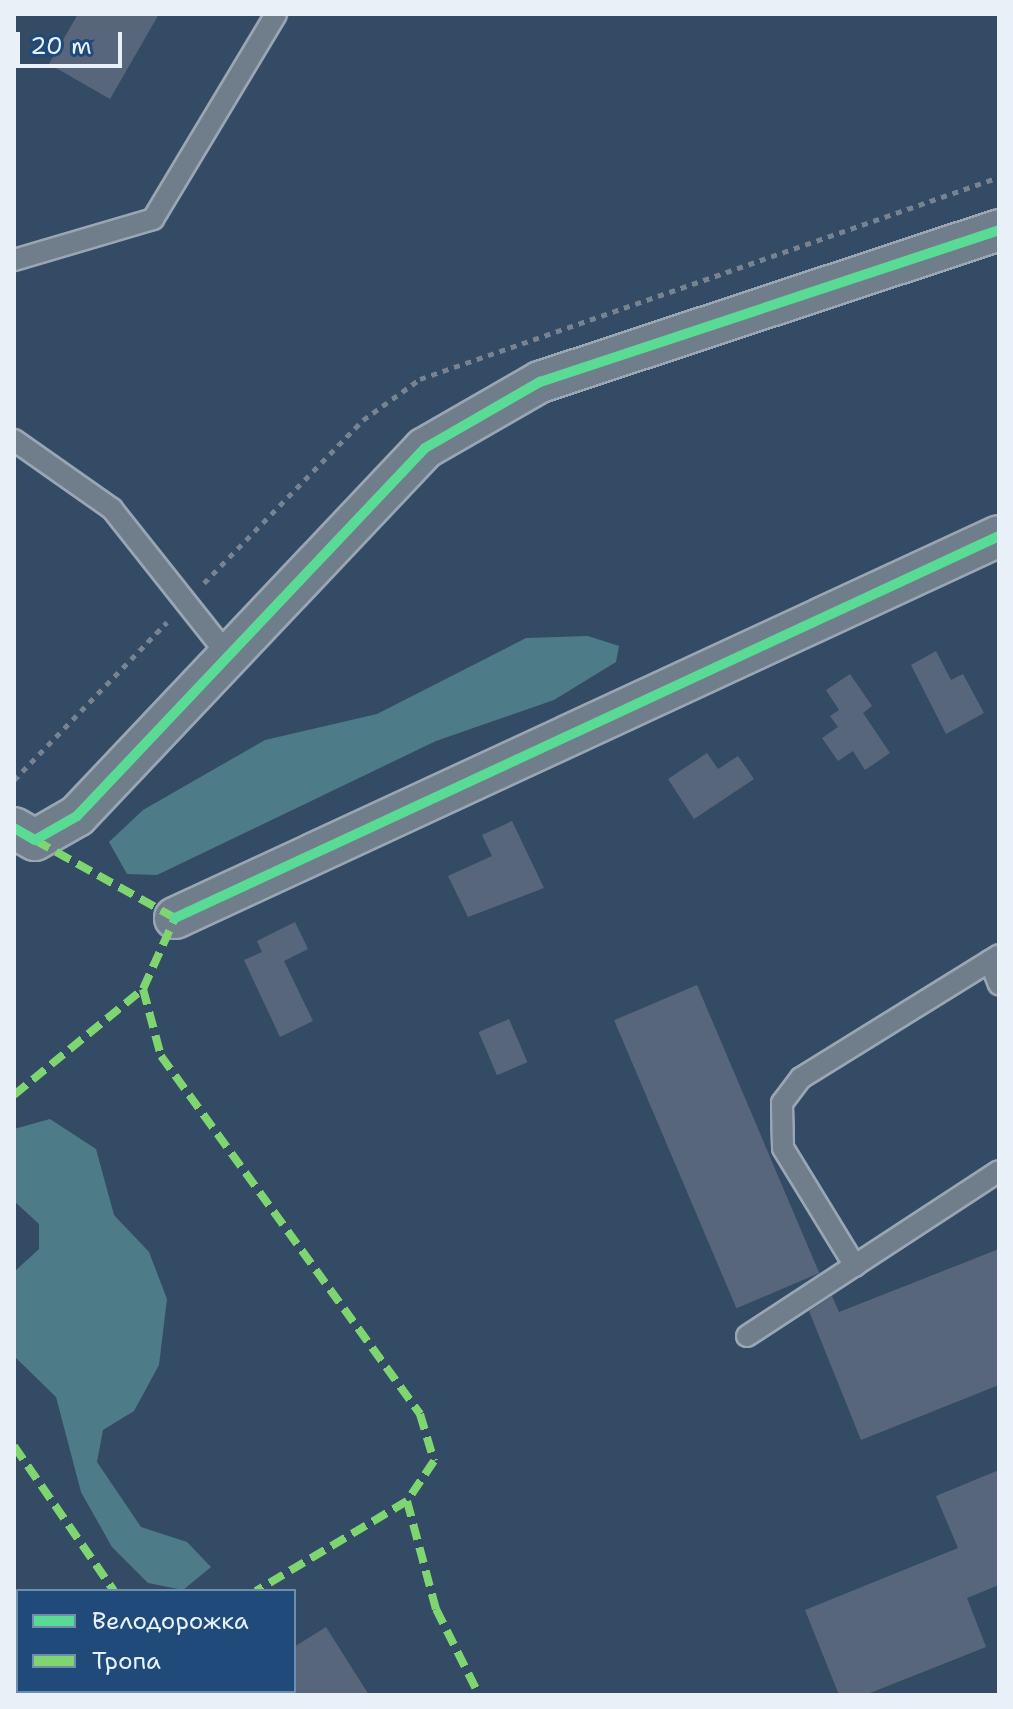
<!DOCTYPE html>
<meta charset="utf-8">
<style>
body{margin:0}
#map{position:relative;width:1013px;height:1709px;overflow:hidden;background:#344b65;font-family:"Shantell Sans",sans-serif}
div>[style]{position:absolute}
.green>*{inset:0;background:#4d7b88}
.building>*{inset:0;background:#58667b;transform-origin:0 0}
.path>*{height:5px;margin-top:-2.5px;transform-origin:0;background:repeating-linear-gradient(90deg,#778390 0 6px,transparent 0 12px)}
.roads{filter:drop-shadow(2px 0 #9aa6b3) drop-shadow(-2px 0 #9aa6b3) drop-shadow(0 2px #9aa6b3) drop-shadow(0 -2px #9aa6b3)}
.service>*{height:20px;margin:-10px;padding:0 10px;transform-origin:10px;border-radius:10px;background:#707e8c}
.minor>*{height:40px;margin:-20px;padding:0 20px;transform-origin:20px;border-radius:20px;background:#707e8c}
.quiet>*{height:8px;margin-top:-4px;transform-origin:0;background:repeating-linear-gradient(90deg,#7fd670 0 16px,transparent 0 24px)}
.cycleway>*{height:10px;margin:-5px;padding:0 5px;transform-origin:5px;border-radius:5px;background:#5adb95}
span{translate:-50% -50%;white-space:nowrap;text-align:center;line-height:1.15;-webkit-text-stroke:7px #1f4a7a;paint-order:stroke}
.frame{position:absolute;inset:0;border:16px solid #e8f1f8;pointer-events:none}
.legend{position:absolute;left:16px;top:1589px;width:280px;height:104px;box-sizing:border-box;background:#1f4a7a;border:2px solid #6f8dac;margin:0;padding:10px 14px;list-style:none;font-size:24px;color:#e8f1f8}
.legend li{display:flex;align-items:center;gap:16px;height:40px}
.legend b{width:40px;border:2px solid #6f8dac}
.scale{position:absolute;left:16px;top:32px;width:106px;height:36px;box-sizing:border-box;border:4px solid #e8f1f8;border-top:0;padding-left:10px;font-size:24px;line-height:28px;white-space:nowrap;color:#e8f1f8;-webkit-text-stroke:6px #1f4a7a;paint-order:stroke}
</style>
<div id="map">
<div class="green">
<i style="clip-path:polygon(588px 636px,619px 646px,616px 662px,554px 700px,436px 741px,157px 875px,127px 874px,109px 842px,143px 810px,265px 740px,377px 714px,526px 638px)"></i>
<i style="clip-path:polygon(50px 1119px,96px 1149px,114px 1215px,149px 1252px,167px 1299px,159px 1365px,134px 1411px,103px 1430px,97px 1462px,141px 1527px,187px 1542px,211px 1567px,183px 1590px,148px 1583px,112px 1547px,81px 1492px,56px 1397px,14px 1356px,14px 1272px,39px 1249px,39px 1224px,14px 1201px,14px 1129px)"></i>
</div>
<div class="building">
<i style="clip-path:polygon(78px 14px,159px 14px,110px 99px,49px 64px)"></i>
<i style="clip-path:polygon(936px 651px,951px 680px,963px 674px,984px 713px,946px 734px,911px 665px)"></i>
<i style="clip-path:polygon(850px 674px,872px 706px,863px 713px,890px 753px,865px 770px,853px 751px,838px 761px,822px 738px,838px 727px,830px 716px,839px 710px,826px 690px)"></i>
<i style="clip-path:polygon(707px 753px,718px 769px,738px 756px,754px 779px,694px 819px,668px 779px)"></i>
<i style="clip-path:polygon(512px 821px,544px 888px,468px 917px,448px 876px,492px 856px,482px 835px)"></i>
<i style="clip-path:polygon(295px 922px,308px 949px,284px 961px,313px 1021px,280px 1037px,244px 960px,262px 952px,257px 941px)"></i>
<i style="left:697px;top:985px;width:313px;height:90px;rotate:67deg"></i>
<i style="left:509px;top:1019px;width:47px;height:33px;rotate:67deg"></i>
<i style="clip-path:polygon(999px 1249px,999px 1385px,861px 1440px,809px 1311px,832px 1296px,839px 1312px)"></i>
<i style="clip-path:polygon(999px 1470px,999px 1585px,967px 1598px,986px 1647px,865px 1695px,839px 1695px,805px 1610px,958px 1548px,936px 1496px)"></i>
<i style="clip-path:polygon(326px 1627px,369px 1695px,294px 1695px,294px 1647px)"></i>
</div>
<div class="path">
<i style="left:204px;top:583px;width:228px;rotate:-45.7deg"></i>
<i style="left:363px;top:420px;width:70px;rotate:-35.7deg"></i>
<i style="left:420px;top:379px;width:613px;rotate:-19.23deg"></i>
<i style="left:14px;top:780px;width:220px;rotate:-45.9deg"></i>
</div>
<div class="roads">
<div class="service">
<i style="left:14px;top:260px;width:145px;rotate:-16.4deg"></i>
<i style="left:153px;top:219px;width:239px;rotate:-59deg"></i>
<i style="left:14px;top:440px;width:120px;rotate:35.1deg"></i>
<i style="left:112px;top:509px;width:185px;rotate:51.6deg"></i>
<i style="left:990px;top:961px;width:25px;rotate:69deg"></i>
<i style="left:855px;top:1266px;width:138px;rotate:-121.4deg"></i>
<i style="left:783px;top:1148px;width:45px;rotate:-91.3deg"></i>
<i style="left:782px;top:1103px;width:31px;rotate:-53deg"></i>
<i style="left:801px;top:1078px;width:233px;rotate:-31.8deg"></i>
<i style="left:747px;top:1336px;width:301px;rotate:-33.2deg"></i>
</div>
<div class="minor">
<i style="left:14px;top:828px;width:24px;rotate:30deg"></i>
<i style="left:35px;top:840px;width:48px;rotate:-29.7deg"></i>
<i style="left:77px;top:816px;width:506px;rotate:-46.6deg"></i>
<i style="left:425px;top:448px;width:133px;rotate:-29.9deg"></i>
<i style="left:540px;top:382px;width:484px;rotate:-18.3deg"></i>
<i style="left:175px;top:918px;width:908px;rotate:-24.87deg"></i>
</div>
</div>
<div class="quiet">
<i style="left:143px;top:989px;width:69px;rotate:75deg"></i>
<i style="left:161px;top:1056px;width:442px;rotate:54.1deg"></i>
<i style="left:420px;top:1414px;width:49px;rotate:73.4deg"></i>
<i style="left:434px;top:1461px;width:48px;rotate:124deg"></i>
<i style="left:407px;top:1501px;width:176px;rotate:149.2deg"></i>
<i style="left:14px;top:1095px;width:167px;rotate:-39.4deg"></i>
<i style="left:143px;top:989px;width:78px;rotate:-65.7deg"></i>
<i style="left:175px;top:918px;width:160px;rotate:-150.9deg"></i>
<i style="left:14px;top:1446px;width:176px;rotate:55.4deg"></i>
<i style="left:407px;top:1501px;width:112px;rotate:75deg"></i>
<i style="left:436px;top:1609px;width:96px;rotate:63.4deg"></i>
<i style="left:179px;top:1691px;width:4px;rotate:63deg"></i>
</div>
<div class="cycleway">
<i style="left:14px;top:828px;width:24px;rotate:30deg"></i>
<i style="left:35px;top:840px;width:48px;rotate:-29.7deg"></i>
<i style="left:77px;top:816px;width:506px;rotate:-46.6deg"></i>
<i style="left:425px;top:448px;width:133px;rotate:-29.9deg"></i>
<i style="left:540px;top:382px;width:484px;rotate:-18.3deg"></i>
<i style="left:175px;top:918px;width:908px;rotate:-24.87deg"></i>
</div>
<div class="frame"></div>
<ul class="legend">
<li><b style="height:10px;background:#5adb95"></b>Велодорожка</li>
<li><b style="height:10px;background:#7fd670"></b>Тропа</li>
</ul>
<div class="scale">20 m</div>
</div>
